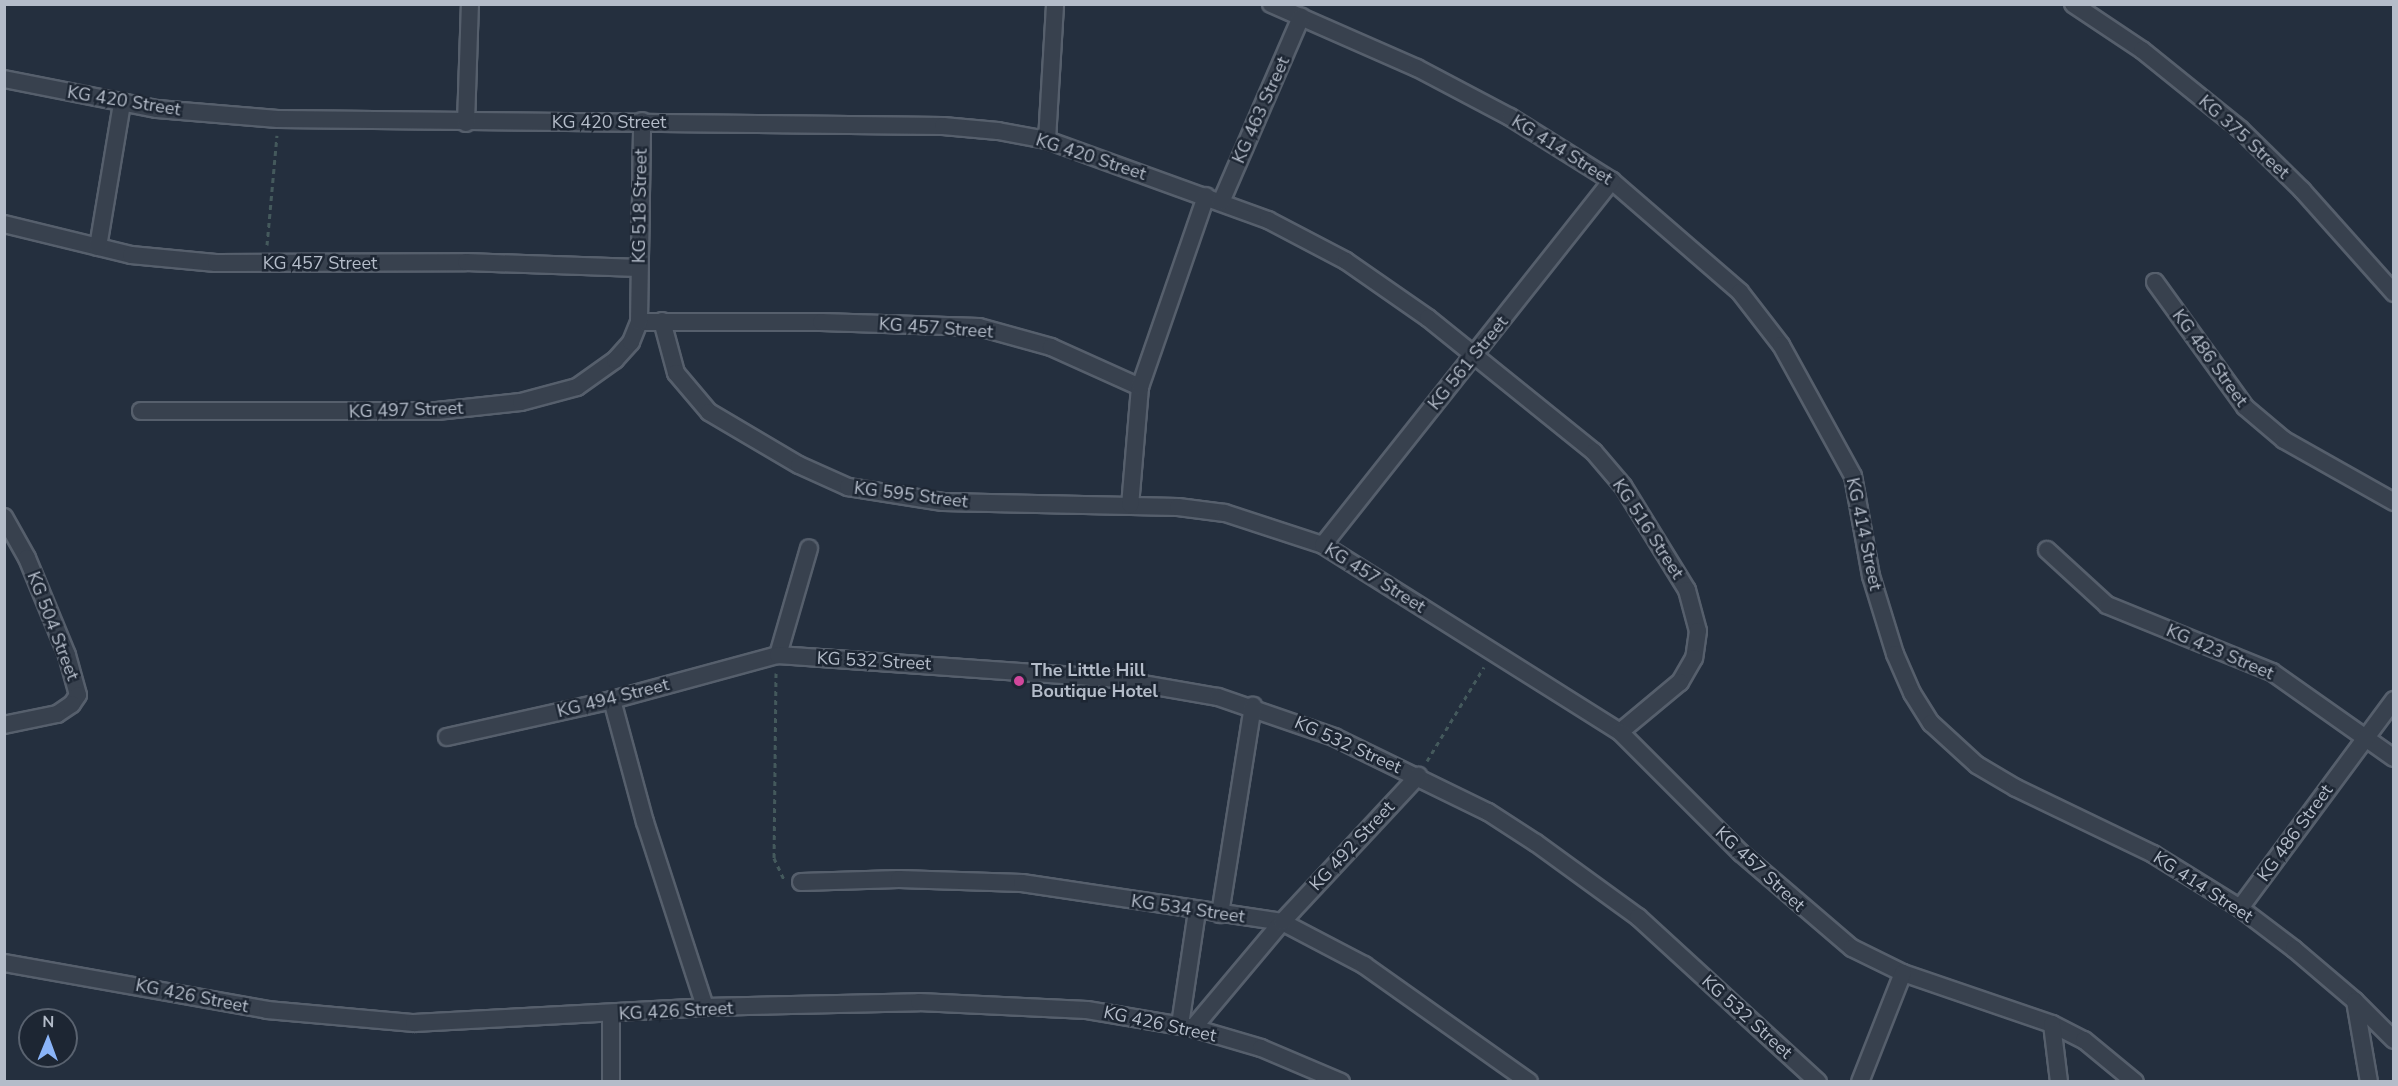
<!DOCTYPE html>
<style>
body{margin:0}
#map{position:relative;width:2398px;height:1086px;overflow:hidden;background:#242f3e;font-family:"Nunito Sans",sans-serif}
div>[style]{position:absolute}
.path>*{height:3px;margin-top:-1.5px;transform-origin:0;background:repeating-linear-gradient(90deg,#44595c 0 4.5px,transparent 0 9px)}
.roads{filter:drop-shadow(2px 0 #565f6c) drop-shadow(-2px 0 #565f6c) drop-shadow(0 2px #565f6c) drop-shadow(0 -2px #565f6c)}
.street>*{height:16px;margin:-8px;padding:0 8px;transform-origin:8px;border-radius:8px;background:#38414e}
.dots>*{width:16px;height:16px;translate:-50% -50%;box-sizing:border-box;border:3px solid #1d2633;border-radius:50%}
span{translate:-50% -50%;white-space:nowrap;text-align:center;line-height:1.15;-webkit-text-stroke:5px #1d2633;paint-order:stroke}
.street-label{font-size:18px;color:#b4bcc9}
.poi-label{font-size:18px;color:#b4bcc9;font-weight:700}
.left{translate:0 -50%;text-align:left}
.frame{position:absolute;inset:0;border:6px solid #b4bcc9;pointer-events:none}
.north{position:absolute;left:18px;top:1008px;width:60px;height:60px;box-sizing:border-box;background:#1d2633;border:2px solid #59626f;border-radius:50%;rotate:1deg;font-size:16px;font-weight:700;line-height:24px;text-align:center;color:#b4bcc9}
.north::after{content:'';display:block;margin:auto;width:21px;height:27px;background:#8ab4f8;clip-path:polygon(50% 0,100% 100%,50% 72%,0 100%)}
</style>
<div id="map">
<div class="path">
<i style="left:267px;top:245px;width:110px;rotate:-84.8deg"></i>
<i style="left:776px;top:673px;width:185px;rotate:90.6deg"></i>
<i style="left:774px;top:858px;width:23px;rotate:65deg"></i>
<i style="left:1427px;top:761px;width:110px;rotate:-58.8deg"></i>
</div>
<div class="roads">
<div class="street">
<i style="left:1271px;top:4px;width:159px;rotate:23.7deg"></i>
<i style="left:1417px;top:68px;width:105px;rotate:27.8deg"></i>
<i style="left:1510px;top:117px;width:120px;rotate:32.1deg"></i>
<i style="left:1612px;top:181px;width:169px;rotate:40.9deg"></i>
<i style="left:1740px;top:292px;width:67px;rotate:52.3deg"></i>
<i style="left:1781px;top:345px;width:149px;rotate:61.2deg"></i>
<i style="left:1853px;top:476px;width:102px;rotate:79.8deg"></i>
<i style="left:1871px;top:576px;width:82px;rotate:72.9deg"></i>
<i style="left:1895px;top:654px;width:43px;rotate:66.4deg"></i>
<i style="left:1912px;top:693px;width:36px;rotate:58deg"></i>
<i style="left:1931px;top:723px;width:62px;rotate:42.4deg"></i>
<i style="left:1977px;top:765px;width:45px;rotate:30.5deg"></i>
<i style="left:2016px;top:788px;width:152px;rotate:25.7deg"></i>
<i style="left:2153px;top:854px;width:102px;rotate:31.8deg"></i>
<i style="left:2240px;top:908px;width:68px;rotate:37.2deg"></i>
<i style="left:2294px;top:949px;width:80px;rotate:40.4deg"></i>
<i style="left:2355px;top:1001px;width:82px;rotate:80.2deg"></i>
<i style="left:2073px;top:4px;width:83px;rotate:33.7deg"></i>
<i style="left:2142px;top:50px;width:127px;rotate:38.9deg"></i>
<i style="left:2241px;top:130px;width:86px;rotate:44.5deg"></i>
<i style="left:2302px;top:190px;width:138px;rotate:48.2deg"></i>
<i style="left:4px;top:79px;width:156px;rotate:11.1deg"></i>
<i style="left:157px;top:109px;width:121px;rotate:4.7deg"></i>
<i style="left:278px;top:119px;width:665px;rotate:0.6deg"></i>
<i style="left:943px;top:126px;width:55px;rotate:5.2deg"></i>
<i style="left:998px;top:131px;width:50px;rotate:10.4deg"></i>
<i style="left:1047px;top:140px;width:235px;rotate:19.9deg"></i>
<i style="left:1268px;top:220px;width:88px;rotate:27.7deg"></i>
<i style="left:1346px;top:261px;width:100px;rotate:34.8deg"></i>
<i style="left:1428px;top:318px;width:213px;rotate:38.9deg"></i>
<i style="left:1594px;top:452px;width:45px;rotate:49.5deg"></i>
<i style="left:1623px;top:486px;width:122px;rotate:58.4deg"></i>
<i style="left:1687px;top:590px;width:42px;rotate:75deg"></i>
<i style="left:1698px;top:631px;width:27px;rotate:98deg"></i>
<i style="left:1694px;top:658px;width:28px;rotate:120deg"></i>
<i style="left:1680px;top:682px;width:78px;rotate:140.2deg"></i>
<i style="left:466px;top:123px;width:119px;rotate:-88.1deg"></i>
<i style="left:1047px;top:140px;width:136px;rotate:-86.6deg"></i>
<i style="left:1221px;top:202px;width:202px;rotate:-66.6deg"></i>
<i style="left:4px;top:224px;width:131px;rotate:13.7deg"></i>
<i style="left:131px;top:255px;width:85px;rotate:5.4deg"></i>
<i style="left:216px;top:263px;width:250px;rotate:-0.2deg"></i>
<i style="left:466px;top:262px;width:173px;rotate:2deg"></i>
<i style="left:98px;top:247px;width:146px;rotate:-80.5deg"></i>
<i style="left:2155px;top:282px;width:154px;rotate:54.2deg"></i>
<i style="left:2245px;top:407px;width:51px;rotate:40.2deg"></i>
<i style="left:2284px;top:440px;width:126px;rotate:29.4deg"></i>
<i style="left:662px;top:321px;width:54px;rotate:74.9deg"></i>
<i style="left:676px;top:373px;width:51px;rotate:49.8deg"></i>
<i style="left:709px;top:412px;width:104px;rotate:30.5deg"></i>
<i style="left:799px;top:465px;width:54px;rotate:24.2deg"></i>
<i style="left:848px;top:487px;width:96px;rotate:9deg"></i>
<i style="left:943px;top:502px;width:235px;rotate:1.2deg"></i>
<i style="left:1178px;top:507px;width:47px;rotate:7.3deg"></i>
<i style="left:1225px;top:513px;width:103px;rotate:18.1deg"></i>
<i style="left:1323px;top:545px;width:351px;rotate:32.2deg"></i>
<i style="left:1620px;top:732px;width:171px;rotate:45deg"></i>
<i style="left:1741px;top:853px;width:146px;rotate:40.6deg"></i>
<i style="left:1852px;top:948px;width:57px;rotate:26.1deg"></i>
<i style="left:1903px;top:973px;width:157px;rotate:18.9deg"></i>
<i style="left:2052px;top:1024px;width:36px;rotate:27deg"></i>
<i style="left:2084px;top:1040px;width:66px;rotate:39.5deg"></i>
<i style="left:639px;top:322px;width:182px"></i>
<i style="left:821px;top:322px;width:158px;rotate:1.8deg"></i>
<i style="left:979px;top:327px;width:75px;rotate:15.5deg"></i>
<i style="left:1051px;top:347px;width:98px;rotate:24.2deg"></i>
<i style="left:1140px;top:387px;width:118px;rotate:94.8deg"></i>
<i style="left:1140px;top:387px;width:202px;rotate:-70.9deg"></i>
<i style="left:141px;top:411px;width:296px"></i>
<i style="left:437px;top:411px;width:84px;rotate:-6.1deg"></i>
<i style="left:521px;top:402px;width:58px;rotate:-15deg"></i>
<i style="left:577px;top:387px;width:47px;rotate:-35.4deg"></i>
<i style="left:615px;top:360px;width:24px;rotate:-48deg"></i>
<i style="left:631px;top:342px;width:22px;rotate:-68deg"></i>
<i style="left:639px;top:322px;width:201px;rotate:-89.1deg"></i>
<i style="left:4px;top:517px;width:47px;rotate:60.7deg"></i>
<i style="left:27px;top:558px;width:105px;rotate:67.6deg"></i>
<i style="left:67px;top:655px;width:41px;rotate:74.6deg"></i>
<i style="left:78px;top:695px;width:11px;rotate:124deg"></i>
<i style="left:72px;top:704px;width:18px;rotate:146deg"></i>
<i style="left:57px;top:714px;width:54px;rotate:168.3deg"></i>
<i style="left:1323px;top:545px;width:465px;rotate:-51.6deg"></i>
<i style="left:2047px;top:550px;width:81px;rotate:42.5deg"></i>
<i style="left:2107px;top:605px;width:178px;rotate:22.1deg"></i>
<i style="left:2272px;top:672px;width:149px;rotate:35.2deg"></i>
<i style="left:778px;top:655px;width:111px;rotate:-73.8deg"></i>
<i style="left:612px;top:700px;width:126px;rotate:74.9deg"></i>
<i style="left:645px;top:822px;width:194px;rotate:72deg"></i>
<i style="left:447px;top:737px;width:169px;rotate:-12.6deg"></i>
<i style="left:612px;top:700px;width:172px;rotate:-15.2deg"></i>
<i style="left:778px;top:655px;width:332px;rotate:4deg"></i>
<i style="left:1109px;top:678px;width:111px;rotate:9.9deg"></i>
<i style="left:1218px;top:697px;width:123px;rotate:19deg"></i>
<i style="left:1334px;top:737px;width:171px;rotate:26deg"></i>
<i style="left:1488px;top:812px;width:57px;rotate:32.9deg"></i>
<i style="left:1536px;top:843px;width:126px;rotate:36deg"></i>
<i style="left:1638px;top:917px;width:244px;rotate:42.5deg"></i>
<i style="left:801px;top:882px;width:98px;rotate:-1.8deg"></i>
<i style="left:899px;top:879px;width:123px;rotate:1.9deg"></i>
<i style="left:1022px;top:883px;width:263px;rotate:8.5deg"></i>
<i style="left:1282px;top:922px;width:93px;rotate:27.7deg"></i>
<i style="left:1364px;top:965px;width:202px;rotate:35.3deg"></i>
<i style="left:2240px;top:908px;width:259px;rotate:-53.5deg"></i>
<i style="left:1220px;top:914px;width:211px;rotate:-81deg"></i>
<i style="left:4px;top:963px;width:267px;rotate:10.1deg"></i>
<i style="left:267px;top:1010px;width:148px;rotate:5.1deg"></i>
<i style="left:414px;top:1023px;width:291px;rotate:-3.1deg"></i>
<i style="left:705px;top:1007px;width:214px;rotate:-1.3deg"></i>
<i style="left:919px;top:1002px;width:168px;rotate:2.7deg"></i>
<i style="left:1087px;top:1010px;width:108px;rotate:9.6deg"></i>
<i style="left:1193px;top:1028px;width:71px;rotate:16.4deg"></i>
<i style="left:1261px;top:1048px;width:87px;rotate:23deg"></i>
<i style="left:2355px;top:1001px;width:55px;rotate:45deg"></i>
<i style="left:611px;top:1014px;width:68px;rotate:90deg"></i>
<i style="left:2052px;top:1024px;width:58px;rotate:83.1deg"></i>
<i style="left:1180px;top:1025px;width:115px;rotate:-81.5deg"></i>
<i style="left:1193px;top:1028px;width:138px;rotate:-50deg"></i>
<i style="left:1282px;top:922px;width:200px;rotate:-47deg"></i>
<i style="left:1860px;top:1082px;width:117px;rotate:-68.5deg"></i>
</div>
</div>
<div class="dots">
<i style="left:1019px;top:681px;background:#d1479c"></i>
</div>
<div class="street-label">
<span style="left:124px;top:101px;rotate:9deg">KG 420 Street</span>
<span style="left:1261px;top:110px;rotate:-66deg">KG 463 Street</span>
<span style="left:609px;top:122px">KG 420 Street</span>
<span style="left:2244px;top:137px;rotate:42deg">KG 375 Street</span>
<span style="left:1562px;top:150px;rotate:32deg">KG 414 Street</span>
<span style="left:1091px;top:157px;rotate:18deg">KG 420 Street</span>
<span style="left:640px;top:206px;rotate:-89deg">KG 518 Street</span>
<span style="left:320px;top:263px">KG 457 Street</span>
<span style="left:936px;top:328px;rotate:4deg">KG 457 Street</span>
<span style="left:2210px;top:358px;rotate:54deg">KG 486 Street</span>
<span style="left:1468px;top:363px;rotate:-51deg">KG 561 Street</span>
<span style="left:406px;top:410px;rotate:-2deg">KG 497 Street</span>
<span style="left:911px;top:495px;rotate:7deg">KG 595 Street</span>
<span style="left:1648px;top:529px;rotate:57deg">KG 516 Street</span>
<span style="left:1864px;top:534px;rotate:78deg">KG 414 Street</span>
<span style="left:1375px;top:578px;rotate:32deg">KG 457 Street</span>
<span style="left:53px;top:626px;rotate:69deg">KG 504 Street</span>
<span style="left:2220px;top:652px;rotate:23deg">KG 423 Street</span>
<span style="left:874px;top:661px;rotate:3deg">KG 532 Street</span>
<span style="left:613px;top:698px;rotate:-14deg">KG 494 Street</span>
<span style="left:1348px;top:745px;rotate:24deg">KG 532 Street</span>
<span style="left:2295px;top:833px;rotate:-54deg">KG 486 Street</span>
<span style="left:1352px;top:846px;rotate:-47deg">KG 492 Street</span>
<span style="left:1760px;top:869px;rotate:43deg">KG 457 Street</span>
<span style="left:2203px;top:887px;rotate:33deg">KG 414 Street</span>
<span style="left:1188px;top:909px;rotate:8deg">KG 534 Street</span>
<span style="left:192px;top:996px;rotate:11deg">KG 426 Street</span>
<span style="left:676px;top:1011px;rotate:-3deg">KG 426 Street</span>
<span style="left:1747px;top:1017px;rotate:42deg">KG 532 Street</span>
<span style="left:1160px;top:1024px;rotate:12deg">KG 426 Street</span>
</div>
<div class="poi-label">
<span class="left" style="left:1031px;top:681px">The Little Hill<br>Boutique Hotel</span>
</div>
<div class="frame"></div>
<div class="north">N</div>
</div>
